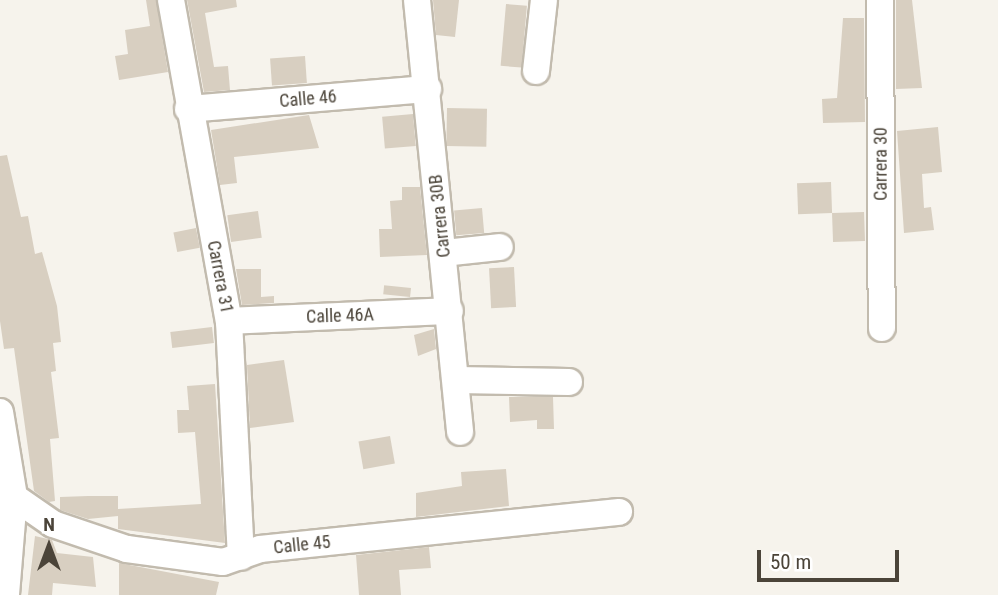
<!DOCTYPE html>
<style>
body{margin:0}
#map{position:relative;width:998px;height:595px;overflow:hidden;background:#f6f3ec;font-family:"Roboto Condensed",sans-serif}
div>[style]{position:absolute}
.building>*{inset:0;background:#d8cfc1;transform-origin:0 0}
.roads{filter:drop-shadow(2px 0 #c2bbae) drop-shadow(-2px 0 #c2bbae) drop-shadow(0 2px #c2bbae) drop-shadow(0 -2px #c2bbae)}
.minor>*{height:26px;margin:-13px;padding:0 13px;transform-origin:13px;border-radius:13px;background:#fff}
span{translate:-50% -50%;white-space:nowrap;text-align:center;line-height:1.15;-webkit-text-stroke:6px #fff;paint-order:stroke}
.street-label{font-size:18px;color:#4b4439}
.north{position:absolute;left:14px;top:511px;width:70px;height:70px;-webkit-text-stroke:5px #fff;paint-order:stroke;rotate:0deg;font-size:19px;font-weight:700;line-height:28px;text-align:center;color:#4b4439}
.north::after{content:'';display:block;margin:auto;width:24px;height:32px;background:#4b4439;clip-path:polygon(50% 0,100% 100%,50% 72%,0 100%)}
.scale{position:absolute;left:757px;top:550px;width:142px;height:32px;box-sizing:border-box;border:4px solid #4b4439;border-top:0;padding-left:9px;font-size:21px;line-height:24px;white-space:nowrap;color:#4b4439;-webkit-text-stroke:5px #fff;paint-order:stroke}
</style>
<div id="map">
<div class="building">
<i style="clip-path:polygon(146px 0,156px 0,168px 72px,119px 80px,115px 56px,128px 54px,125px 30px,150px 26px)"></i>
<i style="clip-path:polygon(187px 0,236px 0,237px 7px,205px 13px,214px 67px,228px 66px,230px 90px,204px 92px)"></i>
<i style="clip-path:polygon(433px 0,459px 0,455px 37px,436px 35px)"></i>
<i style="clip-path:polygon(896px 0,912px 0,922px 88px,896px 89px)"></i>
<i style="left:506px;top:4px;width:21px;height:62px;rotate:5deg"></i>
<i style="clip-path:polygon(843px 18px,864px 18px,865px 122px,823px 123px,822px 99px,837px 98px)"></i>
<i style="left:305px;top:56px;width:27px;height:35px;rotate:86deg"></i>
<i style="left:447px;top:108px;width:40px;height:38px;rotate:1deg"></i>
<i style="left:413px;top:114px;width:32px;height:31px;rotate:85deg"></i>
<i style="clip-path:polygon(309px 115px,319px 148px,234px 157px,237px 183px,220px 185px,211px 130px)"></i>
<i style="clip-path:polygon(938px 127px,942px 172px,922px 174px,924px 208px,931px 207px,934px 230px,904px 233px,897px 131px)"></i>
<i style="clip-path:polygon(7px 155px,21px 217px,28px 216px,35px 254px,42px 252px,57px 306px,61px 342px,53px 343px,56px 371px,51px 372px,59px 438px,50px 439px,55px 501px,49px 502px,34px 491px,14px 348px,4px 349px,0 321px,0 156px)"></i>
<i style="left:831px;top:182px;width:31px;height:34px;rotate:88deg"></i>
<i style="clip-path:polygon(402px 187px,420px 187px,427px 255px,380px 257px,379px 229px,392px 229px,390px 201px,402px 200px)"></i>
<i style="left:482px;top:208px;width:25px;height:28px;rotate:85deg"></i>
<i style="left:258px;top:211px;width:27px;height:31px;rotate:82deg"></i>
<i style="left:864px;top:212px;width:29px;height:32px;rotate:88deg"></i>
<i style="left:196px;top:228px;width:20px;height:23px;rotate:79deg"></i>
<i style="left:514px;top:267px;width:40px;height:25px;rotate:87deg"></i>
<i style="clip-path:polygon(236px 269px,261px 269px,261px 297px,274px 296px,274px 303px,242px 305px)"></i>
<i style="left:411px;top:288px;width:9px;height:27px;rotate:96deg"></i>
<i style="left:212px;top:327px;width:16px;height:42px;rotate:83deg"></i>
<i style="clip-path:polygon(434px 329px,436px 349px,418px 356px,414px 335px)"></i>
<i style="clip-path:polygon(284px 360px,294px 422px,250px 428px,247px 365px)"></i>
<i style="clip-path:polygon(215px 384px,225px 543px,118px 529px,118px 509px,201px 504px,195px 432px,178px 433px,177px 410px,189px 410px,187px 386px)"></i>
<i style="clip-path:polygon(509px 397px,553px 397px,554px 429px,537px 429px,537px 420px,510px 422px)"></i>
<i style="left:390px;top:436px;width:28px;height:32px;rotate:80deg"></i>
<i style="clip-path:polygon(506px 469px,509px 506px,416px 517px,416px 493px,462px 486px,461px 472px)"></i>
<i style="clip-path:polygon(88px 496px,118px 496px,118px 516px,88px 519px,60px 510px,60px 497px)"></i>
<i style="clip-path:polygon(35px 536px,52px 540px,57px 553px,93px 557px,96px 587px,53px 583px,52px 595px,28px 595px)"></i>
<i style="clip-path:polygon(429px 547px,431px 568px,399px 570px,401px 595px,359px 595px,356px 555px)"></i>
<i style="clip-path:polygon(119px 563px,219px 582px,216px 595px,119px 595px)"></i>
</div>
<div class="roads">
<div class="minor">
<i style="left:171px;top:0;width:326px;rotate:79.8deg"></i>
<i style="left:229px;top:321px;width:236px;rotate:87.1deg"></i>
<i style="left:417px;top:0;width:434px;rotate:84.3deg"></i>
<i style="left:880px;top:0;width:328px;rotate:89.7deg"></i>
<i style="left:536px;top:71px;width:71px;rotate:-83.6deg"></i>
<i style="left:188px;top:109px;width:241px;rotate:-4.8deg"></i>
<i style="left:444px;top:253px;width:56px;rotate:-6.1deg"></i>
<i style="left:229px;top:321px;width:221px;rotate:-2.6deg"></i>
<i style="left:457px;top:380px;width:112px;rotate:1deg"></i>
<i style="left:0;top:412px;width:86px;rotate:80.6deg"></i>
<i style="left:14px;top:497px;width:98px;rotate:94.7deg"></i>
<i style="left:0;top:496px;width:14px;rotate:4deg"></i>
<i style="left:14px;top:497px;width:47px;rotate:34.7deg"></i>
<i style="left:53px;top:524px;width:78px;rotate:18.7deg"></i>
<i style="left:127px;top:549px;width:97px;rotate:7.7deg"></i>
<i style="left:223px;top:562px;width:39px;rotate:-19deg"></i>
<i style="left:260px;top:549px;width:361px;rotate:-5.9deg"></i>
</div>
</div>
<div class="street-label">
<span style="left:308px;top:99px;rotate:-5deg">Calle 46</span>
<span style="left:881px;top:164px;rotate:-90deg">Carrera 30</span>
<span style="left:440px;top:216px;rotate:-96deg">Carrera 30B</span>
<span style="left:220px;top:277px;rotate:79deg">Carrera 31</span>
<span style="left:340px;top:316px;rotate:-2deg">Calle 46A</span>
<span style="left:302px;top:545px;rotate:-6deg">Calle 45</span>
</div>
<div class="north">N</div>
<div class="scale">50 m</div>
</div>
